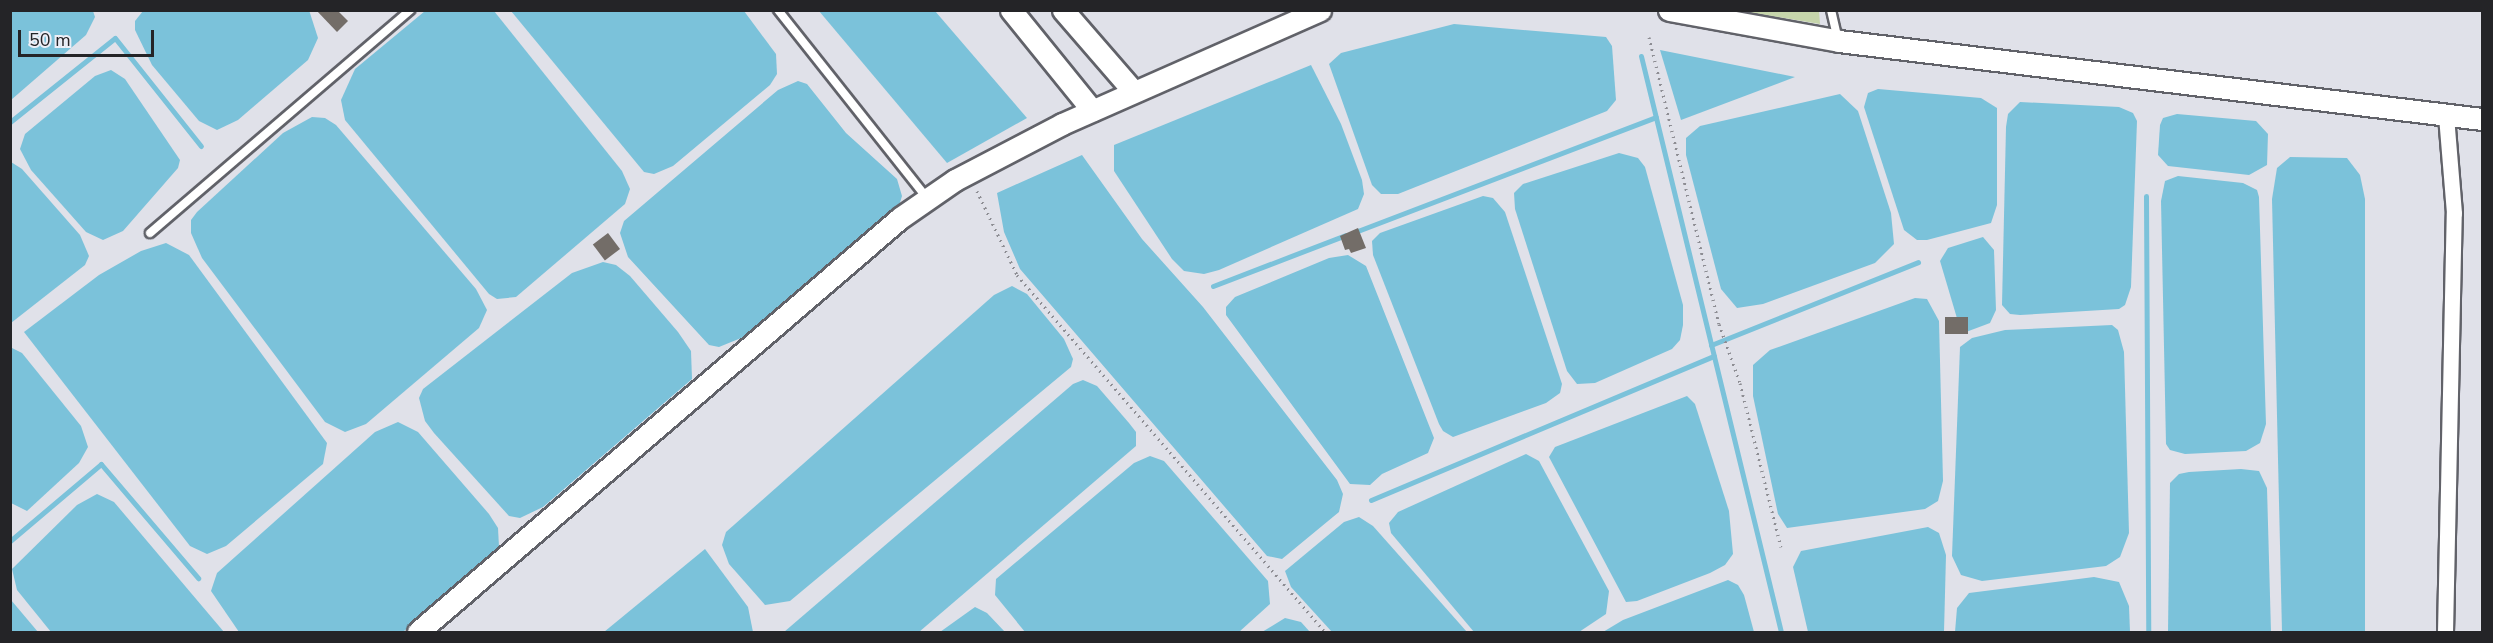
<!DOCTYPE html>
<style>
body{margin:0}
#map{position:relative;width:2493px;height:643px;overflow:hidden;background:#e0e1e9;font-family:"Nunito Sans",sans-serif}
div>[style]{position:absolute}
.green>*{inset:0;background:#c6d5ab}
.water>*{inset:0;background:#7bc2da}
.stream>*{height:5px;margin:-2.5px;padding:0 2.5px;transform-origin:2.5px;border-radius:2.5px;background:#7bc2da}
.building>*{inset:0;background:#736d68;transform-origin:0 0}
.path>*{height:3px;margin-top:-1.5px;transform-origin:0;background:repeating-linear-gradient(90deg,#8d8d93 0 1.5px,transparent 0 6px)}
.roads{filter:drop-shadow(2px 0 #616269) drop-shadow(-2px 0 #616269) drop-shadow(0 2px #616269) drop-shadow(0 -2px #616269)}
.lane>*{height:8px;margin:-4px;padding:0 4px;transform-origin:4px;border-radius:4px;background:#fff}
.street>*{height:15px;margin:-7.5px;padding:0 7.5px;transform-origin:7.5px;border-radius:7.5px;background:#fff}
.secondary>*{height:21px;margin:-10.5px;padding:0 10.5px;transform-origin:10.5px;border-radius:10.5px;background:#fff}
span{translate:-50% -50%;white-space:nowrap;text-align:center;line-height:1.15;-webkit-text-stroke:4.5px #edeff7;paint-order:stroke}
.frame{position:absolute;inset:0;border:12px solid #242427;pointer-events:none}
.scale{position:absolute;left:18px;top:30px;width:136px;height:27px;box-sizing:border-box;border:3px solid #242427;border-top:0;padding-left:8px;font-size:18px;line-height:21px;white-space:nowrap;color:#242427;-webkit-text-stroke:4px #edeff7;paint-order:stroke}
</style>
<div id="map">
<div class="green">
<i style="clip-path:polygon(1741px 11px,1819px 11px,1820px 24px)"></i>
</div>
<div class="water">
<i style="clip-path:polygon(11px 10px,93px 11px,95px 17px,86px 35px,11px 100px)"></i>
<i style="clip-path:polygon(309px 10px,318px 38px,308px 60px,238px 120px,217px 130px,199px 121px,152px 65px,135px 30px,135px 21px,143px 11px)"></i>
<i style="clip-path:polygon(425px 11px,494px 11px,622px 171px,630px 189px,625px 204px,516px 297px,497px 299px,489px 294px,345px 120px,341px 100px,355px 69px)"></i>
<i style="clip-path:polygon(511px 11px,744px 11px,776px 54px,777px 74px,770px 85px,673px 166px,654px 174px,644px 172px)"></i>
<i style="clip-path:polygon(819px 11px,935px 11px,1027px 118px,947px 163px)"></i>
<i style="clip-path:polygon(1454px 24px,1606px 37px,1612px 46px,1616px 100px,1607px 111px,1398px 194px,1381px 194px,1372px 185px,1329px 64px,1341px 53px)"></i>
<i style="clip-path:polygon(1660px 50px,1795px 77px,1681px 120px)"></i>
<i style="clip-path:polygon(1311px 65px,1341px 124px,1362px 180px,1364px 194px,1358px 209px,1219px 270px,1204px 274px,1184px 271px,1172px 259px,1114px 171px,1114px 145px)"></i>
<i style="clip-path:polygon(111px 70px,125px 79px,180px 160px,178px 168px,123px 231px,103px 240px,86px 232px,31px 170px,20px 149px,25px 134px,95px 76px)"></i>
<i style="clip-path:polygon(798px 81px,807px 84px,846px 133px,897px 179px,902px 196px,898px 209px,746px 336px,719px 347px,709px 345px,628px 257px,620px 233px,624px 221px,778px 90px)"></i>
<i style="clip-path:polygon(1878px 89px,1981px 98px,1997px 108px,1997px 205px,1991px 223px,1927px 240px,1917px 240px,1904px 230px,1864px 107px,1868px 93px)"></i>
<i style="clip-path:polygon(1840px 94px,1858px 111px,1891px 213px,1894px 244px,1875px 263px,1763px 304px,1737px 308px,1721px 289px,1686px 155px,1686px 138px,1700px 126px)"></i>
<i style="clip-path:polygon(2020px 102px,2119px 107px,2133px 113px,2137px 121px,2131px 287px,2125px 305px,2119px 309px,2020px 315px,2010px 314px,2002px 305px,2006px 127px,2008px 114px)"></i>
<i style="clip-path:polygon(2177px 114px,2256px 121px,2268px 134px,2267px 165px,2249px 175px,2168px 166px,2158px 155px,2160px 125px,2163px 118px)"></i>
<i style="clip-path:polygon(312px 117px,325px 118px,336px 125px,476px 289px,487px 310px,479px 328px,366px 424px,345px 432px,325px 422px,202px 258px,191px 233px,191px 220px,197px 212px,283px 133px)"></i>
<i style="clip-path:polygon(1619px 153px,1638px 158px,1645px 167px,1683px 305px,1683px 325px,1680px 340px,1672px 349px,1595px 383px,1577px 384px,1567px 371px,1515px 209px,1514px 193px,1523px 184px)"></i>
<i style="clip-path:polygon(1082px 155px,1142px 239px,1203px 307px,1337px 480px,1343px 494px,1339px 512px,1282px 559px,1267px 556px,1020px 269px,1004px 232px,997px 193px)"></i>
<i style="clip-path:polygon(2290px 157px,2347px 158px,2360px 175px,2365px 199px,2365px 632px,2282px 632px,2272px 199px,2277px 168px)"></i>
<i style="clip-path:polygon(11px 162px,22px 169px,80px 235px,89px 256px,85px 265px,11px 323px)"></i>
<i style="clip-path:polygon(2178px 176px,2243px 183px,2257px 190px,2259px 197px,2266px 424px,2260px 443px,2246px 451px,2185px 454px,2170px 450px,2166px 444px,2161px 201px,2165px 181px)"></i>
<i style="clip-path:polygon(1483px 196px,1493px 198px,1505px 212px,1562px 384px,1560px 393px,1546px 403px,1453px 437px,1443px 431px,1439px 424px,1373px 255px,1372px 241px,1380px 233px)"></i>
<i style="clip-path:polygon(1983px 237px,1994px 250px,1996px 310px,1990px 323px,1966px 332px,1959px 325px,1940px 261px,1948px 248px)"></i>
<i style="clip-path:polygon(166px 243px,189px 255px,327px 443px,323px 464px,226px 546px,207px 554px,190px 546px,24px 332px,99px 275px,141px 251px)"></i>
<i style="clip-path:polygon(1348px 255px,1366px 266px,1434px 438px,1428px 453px,1382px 474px,1370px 485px,1350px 484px,1226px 315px,1226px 307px,1235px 297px,1329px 258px)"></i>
<i style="clip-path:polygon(603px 262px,616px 265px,630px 276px,678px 332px,691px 351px,692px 379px,543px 507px,520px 518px,509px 516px,434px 433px,425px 421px,419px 398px,423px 389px,572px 273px)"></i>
<i style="clip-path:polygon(1012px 286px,1027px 294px,1064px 339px,1073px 359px,1071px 367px,790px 601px,765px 605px,729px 564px,722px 545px,726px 532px,994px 295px)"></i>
<i style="clip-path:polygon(1915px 298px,1927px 299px,1939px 321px,1943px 481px,1938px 501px,1925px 509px,1787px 528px,1778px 514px,1753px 396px,1753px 365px,1770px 350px)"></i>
<i style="clip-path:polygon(2112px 325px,2118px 330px,2124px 352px,2129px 533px,2120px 557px,2106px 566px,1982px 581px,1961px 575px,1952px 556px,1960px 347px,1972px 338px,2005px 330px)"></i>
<i style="clip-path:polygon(10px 347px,22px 353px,81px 426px,88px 447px,79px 463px,27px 511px,11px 503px)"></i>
<i style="clip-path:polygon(1083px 380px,1097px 386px,1129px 423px,1136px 432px,1136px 446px,919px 632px,784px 632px,1073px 384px)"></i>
<i style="clip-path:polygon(1687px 396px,1695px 404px,1729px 511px,1733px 554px,1725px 565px,1710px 573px,1637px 601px,1626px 602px,1549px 457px,1555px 447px)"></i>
<i style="clip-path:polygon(398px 422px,418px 432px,489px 514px,498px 528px,499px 547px,403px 632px,239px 632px,211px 591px,217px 573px,375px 432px)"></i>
<i style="clip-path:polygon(1526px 454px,1539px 461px,1609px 591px,1606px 614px,1579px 632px,1474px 632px,1391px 533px,1389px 523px,1398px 512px)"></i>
<i style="clip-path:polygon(1150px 456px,1164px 461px,1268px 581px,1270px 604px,1239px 632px,1025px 632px,995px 595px,996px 579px,1134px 463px)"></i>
<i style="clip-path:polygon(2241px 469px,2259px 471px,2267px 488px,2271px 632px,2168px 632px,2170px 483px,2179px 474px,2189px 472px)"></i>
<i style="clip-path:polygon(97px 494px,114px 502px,224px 632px,51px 632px,17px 590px,12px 569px,77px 505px)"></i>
<i style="clip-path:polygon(1359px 517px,1373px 526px,1467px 632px,1332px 632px,1291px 587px,1285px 571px,1344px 522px)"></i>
<i style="clip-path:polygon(1928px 527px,1939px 533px,1946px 555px,1944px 632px,1808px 632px,1793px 567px,1801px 551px)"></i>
<i style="clip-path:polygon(705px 549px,748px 607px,753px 632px,604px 632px)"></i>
<i style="clip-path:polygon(2094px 577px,2119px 582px,2129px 606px,2130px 632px,1955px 632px,1957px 608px,1969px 593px)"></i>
<i style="clip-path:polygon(1728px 580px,1738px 585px,1744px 595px,1754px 632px,1603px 632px,1623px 620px)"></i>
<i style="clip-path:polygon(11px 600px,38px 632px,11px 632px)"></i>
<i style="clip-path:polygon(975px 607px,987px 613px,1005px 632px,940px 632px)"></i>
<i style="clip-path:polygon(1285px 618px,1301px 622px,1310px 632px,1262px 632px)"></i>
</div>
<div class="stream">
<i style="left:1641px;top:56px;width:593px;rotate:76.34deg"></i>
<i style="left:10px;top:122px;width:134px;rotate:-38.7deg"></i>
<i style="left:115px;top:38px;width:138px;rotate:51.5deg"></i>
<i style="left:2146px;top:196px;width:436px;rotate:89.7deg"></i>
<i style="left:1355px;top:232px;width:322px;rotate:-20.9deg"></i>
<i style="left:1213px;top:286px;width:142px;rotate:-21deg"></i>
<i style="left:1711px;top:345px;width:223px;rotate:-21.8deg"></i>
<i style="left:1371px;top:500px;width:372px;rotate:-22.8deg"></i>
<i style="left:10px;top:541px;width:119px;rotate:-40.2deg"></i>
<i style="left:101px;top:464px;width:150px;rotate:49.6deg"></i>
</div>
<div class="building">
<i style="clip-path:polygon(316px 10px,337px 10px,348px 21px,337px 32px)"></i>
<i style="clip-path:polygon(1358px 228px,1366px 248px,1351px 253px,1349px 249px,1345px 250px,1340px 236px)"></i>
<i style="left:608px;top:233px;width:20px;height:19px;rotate:53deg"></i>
<i style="left:1968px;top:317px;width:17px;height:23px;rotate:90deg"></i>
</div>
<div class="path">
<i style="left:1649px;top:37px;width:295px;rotate:76.3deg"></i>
<i style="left:1719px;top:324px;width:63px;rotate:70.4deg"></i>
<i style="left:1740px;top:383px;width:169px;rotate:76deg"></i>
<i style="left:977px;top:191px;width:93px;rotate:64.5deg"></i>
<i style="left:1017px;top:275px;width:472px;rotate:49.2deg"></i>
</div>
<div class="roads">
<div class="lane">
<i style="left:778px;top:10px;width:240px;rotate:51.6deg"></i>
<i style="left:1831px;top:10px;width:31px;rotate:77deg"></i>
<i style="left:150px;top:233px;width:343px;rotate:-40.6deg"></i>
</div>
<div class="street">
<i style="left:2445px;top:632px;width:419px;rotate:-88.8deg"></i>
<i style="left:2454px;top:213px;width:98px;rotate:-94.7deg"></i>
</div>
<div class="secondary">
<i style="left:1011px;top:10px;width:129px;rotate:51deg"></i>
<i style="left:1063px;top:10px;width:108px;rotate:49.1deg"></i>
<i style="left:1669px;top:10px;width:173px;rotate:10.3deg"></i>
<i style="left:1839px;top:41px;width:648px;rotate:6.92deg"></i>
<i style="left:418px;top:632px;width:635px;rotate:-40.66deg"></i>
<i style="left:900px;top:218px;width:67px;rotate:-34.6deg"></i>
<i style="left:955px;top:180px;width:121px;rotate:-27.6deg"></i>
<i style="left:1062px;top:124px;width:282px;rotate:-23.8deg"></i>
</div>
</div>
<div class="frame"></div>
<div class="scale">50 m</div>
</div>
